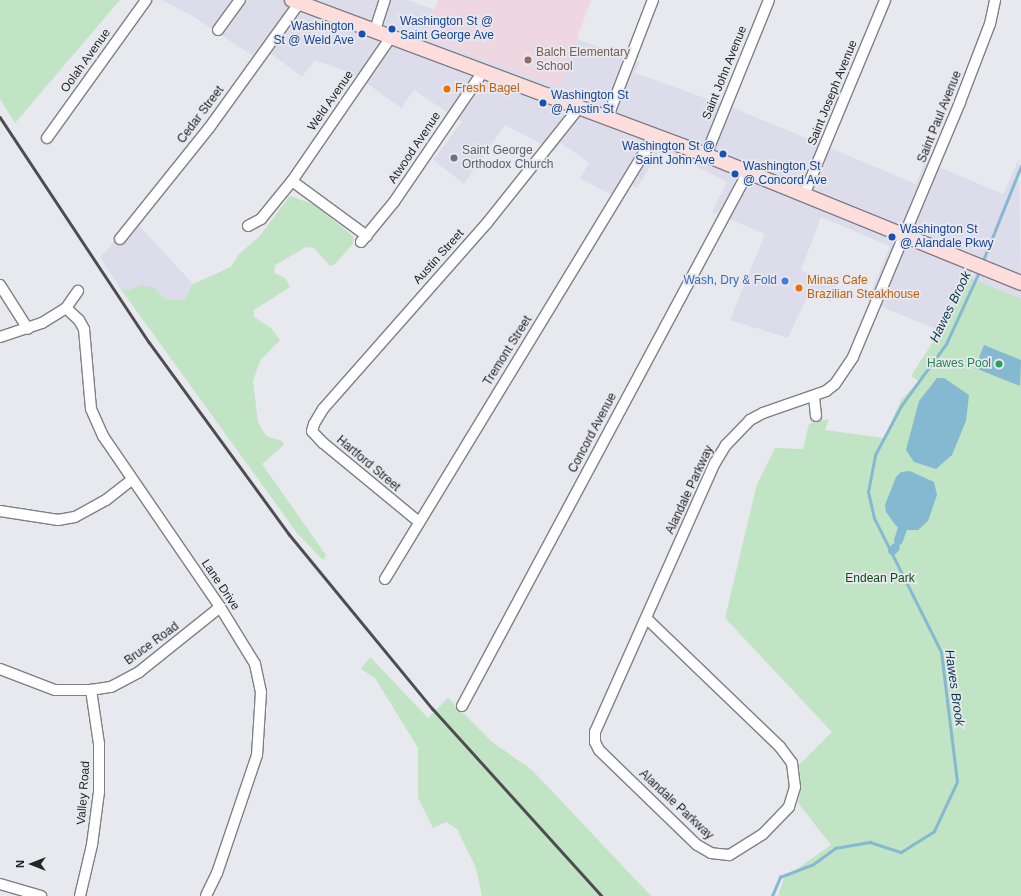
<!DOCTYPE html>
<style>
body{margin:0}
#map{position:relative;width:1021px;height:896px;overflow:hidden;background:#e8e8ef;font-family:Helvetica,sans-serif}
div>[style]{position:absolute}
.built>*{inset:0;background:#dddcea}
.education>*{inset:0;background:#efd7e2}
.green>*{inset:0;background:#c1e4c4}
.water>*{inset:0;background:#84b9d1}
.stream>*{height:2.5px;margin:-1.25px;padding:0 1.25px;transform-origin:1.25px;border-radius:1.25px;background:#84b9d1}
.canal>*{height:9px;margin:-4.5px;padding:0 4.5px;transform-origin:4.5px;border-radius:4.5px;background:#84b9d1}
.roads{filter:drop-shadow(1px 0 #807f85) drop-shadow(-1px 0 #807f85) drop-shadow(0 1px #807f85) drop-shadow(0 -1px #807f85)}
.street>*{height:10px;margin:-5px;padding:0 5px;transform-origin:5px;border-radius:5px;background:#fff}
.secondary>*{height:14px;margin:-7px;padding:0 7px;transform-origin:7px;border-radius:7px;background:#fededd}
.rail>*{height:2.5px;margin:-1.25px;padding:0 1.25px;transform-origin:1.25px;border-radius:1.25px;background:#4d4d50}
.dots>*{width:11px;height:11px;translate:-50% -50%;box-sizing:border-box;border:2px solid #e8e8ef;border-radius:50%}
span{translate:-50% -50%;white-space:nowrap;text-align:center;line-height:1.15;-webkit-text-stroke:3.5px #e8e8ef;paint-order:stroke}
.transit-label{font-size:12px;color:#164399}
.left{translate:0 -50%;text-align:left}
.right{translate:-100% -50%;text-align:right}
.education-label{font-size:12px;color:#785e54}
.street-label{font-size:12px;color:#252527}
.food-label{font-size:12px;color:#c56008}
.worship-label{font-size:12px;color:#5b616d}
.shop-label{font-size:12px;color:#366cbe}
.leisure-label{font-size:12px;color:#27864d}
.park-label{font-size:12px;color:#0f4b1d}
.water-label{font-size:13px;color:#063849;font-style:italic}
.north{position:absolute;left:12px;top:844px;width:40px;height:40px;-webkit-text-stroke:3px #e8e8ef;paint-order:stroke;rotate:270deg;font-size:11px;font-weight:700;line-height:16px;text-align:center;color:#252527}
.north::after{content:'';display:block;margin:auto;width:14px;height:18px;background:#252527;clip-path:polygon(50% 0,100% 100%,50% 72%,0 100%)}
</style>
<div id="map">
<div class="built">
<i style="clip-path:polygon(162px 0,407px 0,435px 10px,426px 38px,560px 87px,577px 39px,640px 62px,635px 73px,736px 109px,916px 184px,925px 161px,1003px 194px,1019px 159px,1021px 299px,943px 332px,867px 301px,890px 246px,821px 217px,801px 270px,837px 285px,831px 302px,809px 293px,788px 338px,730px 320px,765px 234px,712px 212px,727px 182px,688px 162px,658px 153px,637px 188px,622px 179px,611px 195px,580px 178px,589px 163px,561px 143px,553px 153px,536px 141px,505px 125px,464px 184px,433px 160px,462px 122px,414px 90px,401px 108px,354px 74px,315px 60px,302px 77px,269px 52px,262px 62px,194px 17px)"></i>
<i style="clip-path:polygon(134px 220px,193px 284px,185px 299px,167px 300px,155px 288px,128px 291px,120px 288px,100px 257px)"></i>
</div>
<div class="education">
<i style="clip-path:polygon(438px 0,591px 0,560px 87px,425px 38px)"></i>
</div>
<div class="green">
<i style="clip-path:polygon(0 0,120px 0,15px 123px,0 99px)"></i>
<i style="clip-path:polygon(290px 196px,315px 205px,354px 237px,353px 244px,335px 264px,330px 266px,314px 248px,306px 247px,275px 265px,274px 273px,285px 278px,290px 287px,254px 310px,254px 317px,271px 328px,280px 340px,260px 361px,253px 381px,258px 422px,266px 436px,282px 441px,284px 445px,262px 464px,326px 555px,323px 560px,297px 533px,120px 288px,128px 291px,141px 285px,155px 288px,167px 300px,185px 299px,193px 284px,231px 267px,239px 254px,259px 237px)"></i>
<i style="clip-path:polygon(965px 276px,1021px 299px,1021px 896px,778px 896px,784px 878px,831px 845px,798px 803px,801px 785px,799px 765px,832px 732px,725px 618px,757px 484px,775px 448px,803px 449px,809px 424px,829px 419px,825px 430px,884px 438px,901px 400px,919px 381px,911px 376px,940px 331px,943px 331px)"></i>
<i style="clip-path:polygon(370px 657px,428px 718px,448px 698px,492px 742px,532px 770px,651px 896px,482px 896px,476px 868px,457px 829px,446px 822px,433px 828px,418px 798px,418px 748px,375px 678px,361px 669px)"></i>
</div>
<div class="water">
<i style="clip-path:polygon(984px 345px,1021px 360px,1020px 386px,975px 368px)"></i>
<i style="clip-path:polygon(937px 378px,944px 378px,969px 395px,966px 421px,952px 455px,936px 469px,914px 462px,906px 450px,919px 401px)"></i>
<i style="clip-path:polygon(910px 471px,934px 482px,937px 495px,928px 521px,918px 530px,905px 530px,896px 526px,886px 512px,885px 505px,896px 477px,901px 472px)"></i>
</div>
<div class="stream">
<i style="left:982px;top:263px;width:105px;rotate:-68.1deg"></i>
<i style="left:772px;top:896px;width:21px;rotate:-67deg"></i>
<i style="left:780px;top:877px;width:34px;rotate:-21deg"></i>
<i style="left:812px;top:865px;width:29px;rotate:-36deg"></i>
<i style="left:835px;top:848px;width:36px;rotate:-10deg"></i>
<i style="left:870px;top:842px;width:33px;rotate:18deg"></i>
<i style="left:901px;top:852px;width:39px;rotate:-32deg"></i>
<i style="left:934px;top:831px;width:54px;rotate:-64.9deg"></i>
<i style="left:957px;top:782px;width:131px;rotate:-97deg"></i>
<i style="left:941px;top:652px;width:150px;rotate:-116.6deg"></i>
<i style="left:874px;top:518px;width:27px;rotate:-103deg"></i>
<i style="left:868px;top:492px;width:38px;rotate:-79deg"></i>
<i style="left:875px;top:455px;width:55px;rotate:-62deg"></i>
<i style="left:901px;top:406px;width:77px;rotate:-54deg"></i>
<i style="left:946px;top:344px;width:79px;rotate:-65.4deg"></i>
</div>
<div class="canal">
<i style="left:898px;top:540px;width:23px;rotate:-72deg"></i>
<i style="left:892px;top:550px;width:4px;rotate:-45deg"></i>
</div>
<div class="roads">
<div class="street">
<i style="left:218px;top:30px;width:37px;rotate:-54deg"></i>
<i style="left:375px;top:30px;width:32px;rotate:-72deg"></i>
<i style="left:607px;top:119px;width:128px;rotate:-68.9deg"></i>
<i style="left:47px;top:138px;width:170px;rotate:-54.3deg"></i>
<i style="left:706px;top:155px;width:167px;rotate:-67.9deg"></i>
<i style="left:292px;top:181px;width:93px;rotate:36.3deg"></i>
<i style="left:804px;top:195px;width:211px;rotate:-67.4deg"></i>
<i style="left:248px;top:226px;width:15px;rotate:-28deg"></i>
<i style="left:261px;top:219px;width:49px;rotate:-50.8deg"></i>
<i style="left:292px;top:181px;width:175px;rotate:-55.5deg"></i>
<i style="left:120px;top:239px;width:142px;rotate:-51.3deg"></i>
<i style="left:209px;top:128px;width:155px;rotate:-54.2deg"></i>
<i style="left:361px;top:242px;width:52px;rotate:-50.5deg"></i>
<i style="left:394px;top:202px;width:156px;rotate:-55.7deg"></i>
<i style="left:0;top:285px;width:52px;rotate:57.5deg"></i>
<i style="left:66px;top:308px;width:18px;rotate:43deg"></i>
<i style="left:79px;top:320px;width:10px;rotate:61deg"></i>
<i style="left:84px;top:329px;width:80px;rotate:85deg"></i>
<i style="left:91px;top:409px;width:30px;rotate:66deg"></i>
<i style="left:103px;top:436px;width:207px;rotate:55.6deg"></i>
<i style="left:220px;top:607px;width:67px;rotate:58.4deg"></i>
<i style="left:255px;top:664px;width:29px;rotate:78deg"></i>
<i style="left:261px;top:692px;width:63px;rotate:93.6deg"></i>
<i style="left:257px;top:755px;width:125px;rotate:108.7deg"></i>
<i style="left:217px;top:873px;width:25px;rotate:116deg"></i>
<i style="left:0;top:337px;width:44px;rotate:-18.4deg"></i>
<i style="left:42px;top:323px;width:28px;rotate:-32deg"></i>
<i style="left:66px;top:308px;width:21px;rotate:-55deg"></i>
<i style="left:814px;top:397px;width:19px;rotate:84deg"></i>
<i style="left:0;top:511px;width:59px;rotate:8.8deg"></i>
<i style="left:58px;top:520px;width:17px;rotate:-10deg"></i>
<i style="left:75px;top:517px;width:35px;rotate:-29deg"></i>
<i style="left:106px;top:500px;width:33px;rotate:-38deg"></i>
<i style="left:419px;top:522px;width:124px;rotate:-140.5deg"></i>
<i style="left:323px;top:443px;width:16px;rotate:-133deg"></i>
<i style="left:312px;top:431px;width:7px;rotate:-74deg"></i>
<i style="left:314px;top:424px;width:17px;rotate:-59deg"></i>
<i style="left:323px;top:409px;width:248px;rotate:-48.6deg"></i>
<i style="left:487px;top:223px;width:146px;rotate:-51.4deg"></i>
<i style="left:385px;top:579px;width:516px;rotate:-58.71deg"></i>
<i style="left:646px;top:618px;width:186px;rotate:43.9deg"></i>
<i style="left:780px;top:747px;width:20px;rotate:53deg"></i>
<i style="left:792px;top:763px;width:24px;rotate:83deg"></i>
<i style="left:795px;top:787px;width:21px;rotate:107deg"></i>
<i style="left:789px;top:807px;width:37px;rotate:134deg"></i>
<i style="left:763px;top:834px;width:40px;rotate:148deg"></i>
<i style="left:729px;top:855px;width:18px;rotate:-174deg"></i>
<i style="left:711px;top:853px;width:16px;rotate:-150deg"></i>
<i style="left:697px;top:845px;width:136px;rotate:-135.9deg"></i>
<i style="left:599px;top:750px;width:9px;rotate:-117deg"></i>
<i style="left:595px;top:742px;width:10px;rotate:-90deg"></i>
<i style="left:595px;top:732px;width:295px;rotate:-66deg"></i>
<i style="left:715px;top:463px;width:21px;rotate:-59deg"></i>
<i style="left:726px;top:445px;width:35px;rotate:-46deg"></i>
<i style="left:750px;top:420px;width:15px;rotate:-28deg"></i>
<i style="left:763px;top:413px;width:67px;rotate:-19.2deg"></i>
<i style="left:826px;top:391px;width:11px;rotate:-38deg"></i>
<i style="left:835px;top:384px;width:32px;rotate:-56deg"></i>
<i style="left:853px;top:357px;width:277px;rotate:-67.2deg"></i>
<i style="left:960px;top:102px;width:84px;rotate:-69deg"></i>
<i style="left:990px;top:24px;width:25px;rotate:-78deg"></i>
<i style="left:0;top:669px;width:59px;rotate:20.9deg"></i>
<i style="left:55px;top:690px;width:36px"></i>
<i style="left:91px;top:690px;width:20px;rotate:-9deg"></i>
<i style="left:111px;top:687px;width:32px;rotate:-28deg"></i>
<i style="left:139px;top:672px;width:104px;rotate:-38.7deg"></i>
<i style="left:462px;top:706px;width:606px;rotate:-61.83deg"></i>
<i style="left:0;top:884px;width:43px;rotate:16.3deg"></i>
<i style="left:80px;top:896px;width:52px;rotate:-76.8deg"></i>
<i style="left:92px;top:845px;width:53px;rotate:-82.5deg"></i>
<i style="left:99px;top:792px;width:48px;rotate:-90deg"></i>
<i style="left:99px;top:744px;width:55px;rotate:-98.4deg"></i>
</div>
<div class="secondary">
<i style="left:292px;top:0;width:442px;rotate:20.5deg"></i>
<i style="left:706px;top:155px;width:340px;rotate:22.1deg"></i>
</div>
</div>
<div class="rail">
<i style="left:0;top:117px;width:270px;rotate:56.5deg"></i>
<i style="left:149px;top:342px;width:238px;rotate:53.9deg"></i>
<i style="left:289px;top:534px;width:227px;rotate:50.6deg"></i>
<i style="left:433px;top:709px;width:252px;rotate:47.9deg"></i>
</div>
<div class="dots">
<i style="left:392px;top:29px;background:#1a4fb4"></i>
<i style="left:362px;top:34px;background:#1a4fb4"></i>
<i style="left:528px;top:60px;background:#8d6e63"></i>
<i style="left:447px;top:89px;background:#e8710a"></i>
<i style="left:543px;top:103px;background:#1a4fb4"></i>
<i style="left:723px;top:154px;background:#1a4fb4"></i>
<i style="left:454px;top:158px;background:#6b7280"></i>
<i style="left:735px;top:174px;background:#1a4fb4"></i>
<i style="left:892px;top:237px;background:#1a4fb4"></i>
<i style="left:785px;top:281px;background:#3f7fe0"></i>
<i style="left:799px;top:288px;background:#e8710a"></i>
<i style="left:999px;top:364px;background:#2e9e5b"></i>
</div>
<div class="transit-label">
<span class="left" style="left:400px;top:29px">Washington St @<br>Saint George Ave</span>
<span class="right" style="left:354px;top:34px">Washington<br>St @ Weld Ave</span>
<span class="left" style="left:551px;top:103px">Washington St<br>@ Austin St</span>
<span class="right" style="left:715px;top:154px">Washington St @<br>Saint John Ave</span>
<span class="left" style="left:743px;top:174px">Washington St<br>@ Concord Ave</span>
<span class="left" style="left:900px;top:237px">Washington St<br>@ Alandale Pkwy</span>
</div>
<div class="education-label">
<span class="left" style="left:536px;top:60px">Balch Elementary<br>School</span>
</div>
<div class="street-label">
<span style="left:86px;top:61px;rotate:-54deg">Oolah Avenue</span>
<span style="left:725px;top:73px;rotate:-68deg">Saint John Avenue</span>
<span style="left:833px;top:93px;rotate:-68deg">Saint Joseph Avenue</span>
<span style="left:331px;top:101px;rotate:-55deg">Weld Avenue</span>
<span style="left:201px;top:115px;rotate:-53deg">Cedar Street</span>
<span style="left:940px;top:117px;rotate:-68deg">Saint Paul Avenue</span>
<span style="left:415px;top:148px;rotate:-56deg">Atwood Avenue</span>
<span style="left:439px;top:257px;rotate:-48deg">Austin Street</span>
<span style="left:508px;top:351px;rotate:-58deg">Tremont Street</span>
<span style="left:593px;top:433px;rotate:-62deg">Concord Avenue</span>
<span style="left:368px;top:464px;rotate:40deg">Hartford Street</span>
<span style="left:690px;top:490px;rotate:-65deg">Alandale Parkway</span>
<span style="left:220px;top:585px;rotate:56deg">Lane Drive</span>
<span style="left:152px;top:644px;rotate:-36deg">Bruce Road</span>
<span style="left:84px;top:793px;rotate:-86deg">Valley Road</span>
<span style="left:676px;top:805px;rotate:43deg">Alandale Parkway</span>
</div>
<div class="food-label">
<span class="left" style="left:455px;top:89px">Fresh Bagel</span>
<span class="left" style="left:807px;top:288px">Minas Cafe<br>Brazilian Steakhouse</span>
</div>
<div class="worship-label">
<span class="left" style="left:462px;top:158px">Saint George<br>Orthodox Church</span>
</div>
<div class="shop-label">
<span class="right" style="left:777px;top:281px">Wash, Dry &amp; Fold</span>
</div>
<div class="leisure-label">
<span class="right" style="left:991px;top:364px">Hawes Pool</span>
</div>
<div class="park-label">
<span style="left:880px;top:579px">Endean Park</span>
</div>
<div class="water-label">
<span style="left:951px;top:307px;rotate:-64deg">Hawes Brook</span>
<span style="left:954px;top:688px;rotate:82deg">Hawes Brook</span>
</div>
<div class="north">N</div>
</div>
